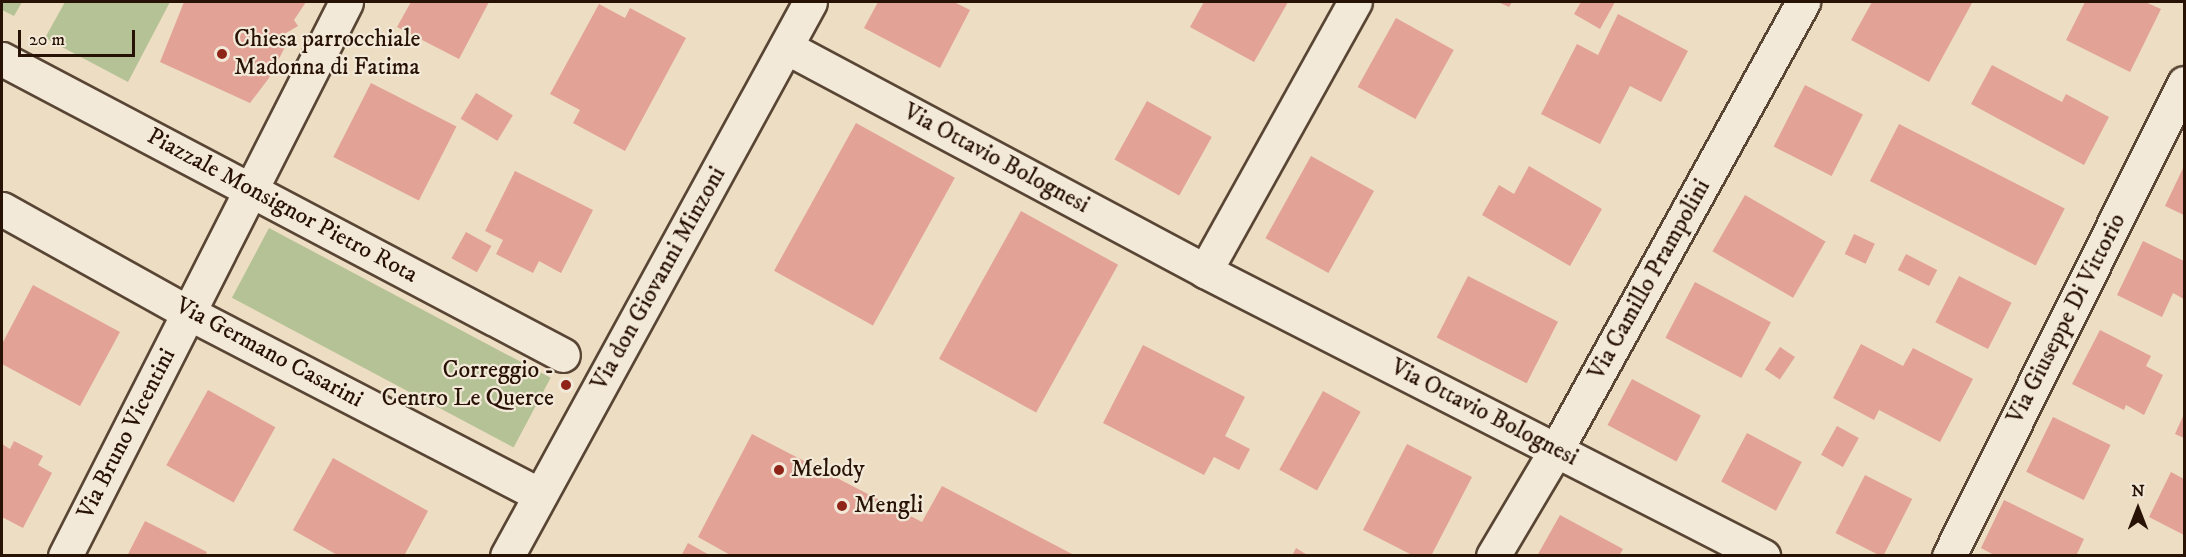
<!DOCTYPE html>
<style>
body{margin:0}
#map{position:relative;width:2186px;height:557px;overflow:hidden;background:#edddc3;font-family:"IM FELL DW Pica",serif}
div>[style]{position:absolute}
.green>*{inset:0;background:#b5c295;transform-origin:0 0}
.building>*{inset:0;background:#e2a295;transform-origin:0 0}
.roads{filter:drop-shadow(2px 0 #594534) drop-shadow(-2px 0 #594534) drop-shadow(0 2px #594534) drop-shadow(0 -2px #594534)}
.minor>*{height:33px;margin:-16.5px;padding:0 16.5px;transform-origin:16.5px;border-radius:16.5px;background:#f3e9d8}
.dots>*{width:16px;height:16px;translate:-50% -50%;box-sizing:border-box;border:3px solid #f3e9d8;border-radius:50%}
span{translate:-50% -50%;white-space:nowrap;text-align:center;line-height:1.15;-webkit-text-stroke:4.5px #f3e9d8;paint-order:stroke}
.poi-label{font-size:24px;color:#281205}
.left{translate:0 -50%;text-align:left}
.right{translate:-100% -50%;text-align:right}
.street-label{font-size:24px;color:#281205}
.frame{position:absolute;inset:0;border:3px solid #281205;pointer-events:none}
.north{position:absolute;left:2108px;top:479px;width:60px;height:60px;-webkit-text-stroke:4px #f3e9d8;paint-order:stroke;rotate:0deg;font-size:16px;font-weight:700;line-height:24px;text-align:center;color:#281205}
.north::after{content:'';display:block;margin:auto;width:21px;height:27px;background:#281205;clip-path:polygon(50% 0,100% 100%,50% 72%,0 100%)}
.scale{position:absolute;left:18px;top:30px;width:117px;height:27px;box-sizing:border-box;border:3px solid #281205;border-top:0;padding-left:8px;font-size:18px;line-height:21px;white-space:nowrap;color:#281205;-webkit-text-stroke:4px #f3e9d8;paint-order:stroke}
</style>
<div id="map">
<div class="green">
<i style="clip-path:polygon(2px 2px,22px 2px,14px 16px,2px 10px)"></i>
<i style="clip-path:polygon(65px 2px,170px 2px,128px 82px,45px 38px)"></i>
<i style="left:269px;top:228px;width:319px;height:79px;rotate:28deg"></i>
</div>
<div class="building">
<i style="clip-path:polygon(184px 2px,306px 2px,294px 20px,298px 26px,281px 36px,279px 44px,285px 47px,269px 78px,250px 103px,160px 62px)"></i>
<i style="clip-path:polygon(411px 2px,489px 2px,459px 59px,397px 27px)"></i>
<i style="clip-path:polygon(878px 2px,954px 2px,970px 10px,940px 68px,864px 28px)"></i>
<i style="clip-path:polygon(1204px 2px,1288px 2px,1254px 62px,1190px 27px)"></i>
<i style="clip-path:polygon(1498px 2px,1512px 2px,1509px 7px)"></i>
<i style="clip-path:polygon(1581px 2px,1615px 2px,1600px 29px,1574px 14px)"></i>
<i style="clip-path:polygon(1872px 2px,1969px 2px,1972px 3px,1929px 82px,1851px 40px)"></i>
<i style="clip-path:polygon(2085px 2px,2145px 2px,2161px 9px,2130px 72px,2066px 40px)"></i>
<i style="clip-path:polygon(599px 4px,625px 18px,630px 8px,686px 38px,625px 151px,573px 123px,580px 110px,550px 94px)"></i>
<i style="clip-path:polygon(1618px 14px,1688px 51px,1661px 102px,1630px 86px,1600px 144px,1541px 114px,1577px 44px,1598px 55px)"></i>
<i style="left:1396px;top:18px;width:66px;height:79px;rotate:29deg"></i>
<i style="clip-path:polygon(1992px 65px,2062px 102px,2066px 94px,2109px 117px,2084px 165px,1971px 104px)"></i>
<i style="left:371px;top:83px;width:96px;height:83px;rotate:27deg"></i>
<i style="left:1805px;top:85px;width:65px;height:69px;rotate:27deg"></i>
<i style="left:476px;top:93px;width:43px;height:30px;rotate:31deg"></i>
<i style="left:1147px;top:101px;width:74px;height:67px;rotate:29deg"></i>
<i style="left:856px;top:123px;width:113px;height:169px;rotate:29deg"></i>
<i style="left:1899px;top:124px;width:186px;height:64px;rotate:27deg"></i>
<i style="left:1311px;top:156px;width:72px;height:94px;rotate:29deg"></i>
<i style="clip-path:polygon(1529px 166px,1602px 209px,1570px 266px,1482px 215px,1499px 185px,1514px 194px)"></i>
<i style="clip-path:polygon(2184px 166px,2184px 215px,2165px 206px)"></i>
<i style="clip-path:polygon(515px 171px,593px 210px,561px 273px,539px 261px,533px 273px,496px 254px,503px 240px,485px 231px)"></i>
<i style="left:1745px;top:195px;width:93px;height:65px;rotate:30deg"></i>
<i style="left:1021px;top:211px;width:111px;height:169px;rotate:29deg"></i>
<i style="left:466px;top:232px;width:29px;height:30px;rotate:29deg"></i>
<i style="left:1854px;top:234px;width:23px;height:22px;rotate:25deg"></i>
<i style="clip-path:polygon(2143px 241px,2184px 261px,2184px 299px,2173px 293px,2162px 317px,2117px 295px)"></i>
<i style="left:1906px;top:254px;width:35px;height:18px;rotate:27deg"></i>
<i style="left:1468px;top:276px;width:101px;height:69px;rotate:27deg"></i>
<i style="left:1959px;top:276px;width:59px;height:52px;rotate:27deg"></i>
<i style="left:1695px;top:282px;width:86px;height:63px;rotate:28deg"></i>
<i style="clip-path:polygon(33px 285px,120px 332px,80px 406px,2px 364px,2px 344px)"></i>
<i style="clip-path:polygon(2100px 330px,2151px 356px,2146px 366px,2163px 375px,2144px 415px,2126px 405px,2124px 410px,2072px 384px)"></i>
<i style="clip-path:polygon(1861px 344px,1903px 366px,1913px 348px,1973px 379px,1940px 442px,1879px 410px,1874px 420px,1833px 398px)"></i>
<i style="clip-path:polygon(1143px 345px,1245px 397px,1225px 436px,1250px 449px,1239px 470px,1214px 457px,1204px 475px,1103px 423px)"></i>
<i style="left:1780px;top:347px;width:18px;height:27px;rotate:34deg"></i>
<i style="left:1632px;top:379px;width:78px;height:52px;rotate:28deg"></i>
<i style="left:208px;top:390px;width:77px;height:86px;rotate:29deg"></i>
<i style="left:1323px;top:391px;width:43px;height:90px;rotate:29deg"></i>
<i style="clip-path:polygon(2184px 414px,2184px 438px,2175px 434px)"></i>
<i style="left:2053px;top:417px;width:64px;height:61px;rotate:26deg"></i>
<i style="left:1837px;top:426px;width:25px;height:33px;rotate:29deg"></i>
<i style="left:1747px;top:433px;width:62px;height:55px;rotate:28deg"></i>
<i style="clip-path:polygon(752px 434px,922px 522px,942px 486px,1076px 556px,732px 556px,698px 537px)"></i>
<i style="clip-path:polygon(14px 441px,43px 456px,38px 465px,52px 473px,23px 528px,2px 517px,2px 444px,10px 449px)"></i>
<i style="clip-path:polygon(1407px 444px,1472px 477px,1431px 556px,1414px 556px,1363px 530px)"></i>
<i style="clip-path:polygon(333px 458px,428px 511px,404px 556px,339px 556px,293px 530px)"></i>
<i style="clip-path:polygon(2171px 472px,2184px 479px,2184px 535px,2149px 517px)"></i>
<i style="left:1865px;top:475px;width:53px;height:65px;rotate:27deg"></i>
<i style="clip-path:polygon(2004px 500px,2084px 539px,2076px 556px,1996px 556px,1981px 548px)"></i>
<i style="clip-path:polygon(1560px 515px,1623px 549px,1619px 556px,1537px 556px)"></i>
<i style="clip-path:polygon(145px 521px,207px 552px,205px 556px,127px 556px)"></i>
<i style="clip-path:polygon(688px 543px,711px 556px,681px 556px)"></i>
<i style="clip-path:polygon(1296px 548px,1309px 556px,1292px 556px)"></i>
</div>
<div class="roads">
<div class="minor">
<i style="left:786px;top:47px;width:475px;rotate:28.1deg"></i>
<i style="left:1205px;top:271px;width:627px;rotate:27.06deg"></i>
<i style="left:2px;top:59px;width:634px;rotate:27.82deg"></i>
<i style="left:2px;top:209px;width:214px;rotate:29.1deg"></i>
<i style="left:189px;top:313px;width:393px;rotate:27.4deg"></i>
<i style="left:1205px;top:271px;width:308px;rotate:-60.9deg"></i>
<i style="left:65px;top:556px;width:621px;rotate:-63.1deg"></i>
<i style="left:507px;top:556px;width:631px;rotate:-61.32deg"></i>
<i style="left:1493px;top:556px;width:123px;rotate:-59.3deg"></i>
<i style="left:1556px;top:450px;width:512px;rotate:-61.13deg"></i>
<i style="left:1949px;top:556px;width:528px;rotate:-63.58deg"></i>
</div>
</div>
<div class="dots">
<i style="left:222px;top:54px;background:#8f2418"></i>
<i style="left:566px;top:385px;background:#8f2418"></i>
<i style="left:779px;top:470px;background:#8f2418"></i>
<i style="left:842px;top:506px;background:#8f2418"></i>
</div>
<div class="poi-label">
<span class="left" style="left:234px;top:54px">Chiesa parrocchiale<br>Madonna di Fatima</span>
<span class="right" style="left:554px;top:385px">Correggio -<br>Centro Le Querce</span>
<span class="left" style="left:791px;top:470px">Melody</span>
<span class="left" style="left:854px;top:506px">Mengli</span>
</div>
<div class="street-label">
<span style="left:996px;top:159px;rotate:28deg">Via Ottavio Bolognesi</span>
<span style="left:282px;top:206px;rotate:28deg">Piazzale Monsignor Pietro Rota</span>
<span style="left:659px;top:279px;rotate:-61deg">Via don Giovanni Minzoni</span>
<span style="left:1650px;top:280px;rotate:-61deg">Via Camillo Prampolini</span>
<span style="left:2067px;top:319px;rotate:-63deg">Via Giuseppe Di Vittorio</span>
<span style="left:269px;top:353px;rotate:28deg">Via Germano Casarini</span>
<span style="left:1484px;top:413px;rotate:27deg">Via Ottavio Bolognesi</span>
<span style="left:127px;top:434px;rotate:-63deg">Via Bruno Vicentini</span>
</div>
<div class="frame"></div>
<div class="north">N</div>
<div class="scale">20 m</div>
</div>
